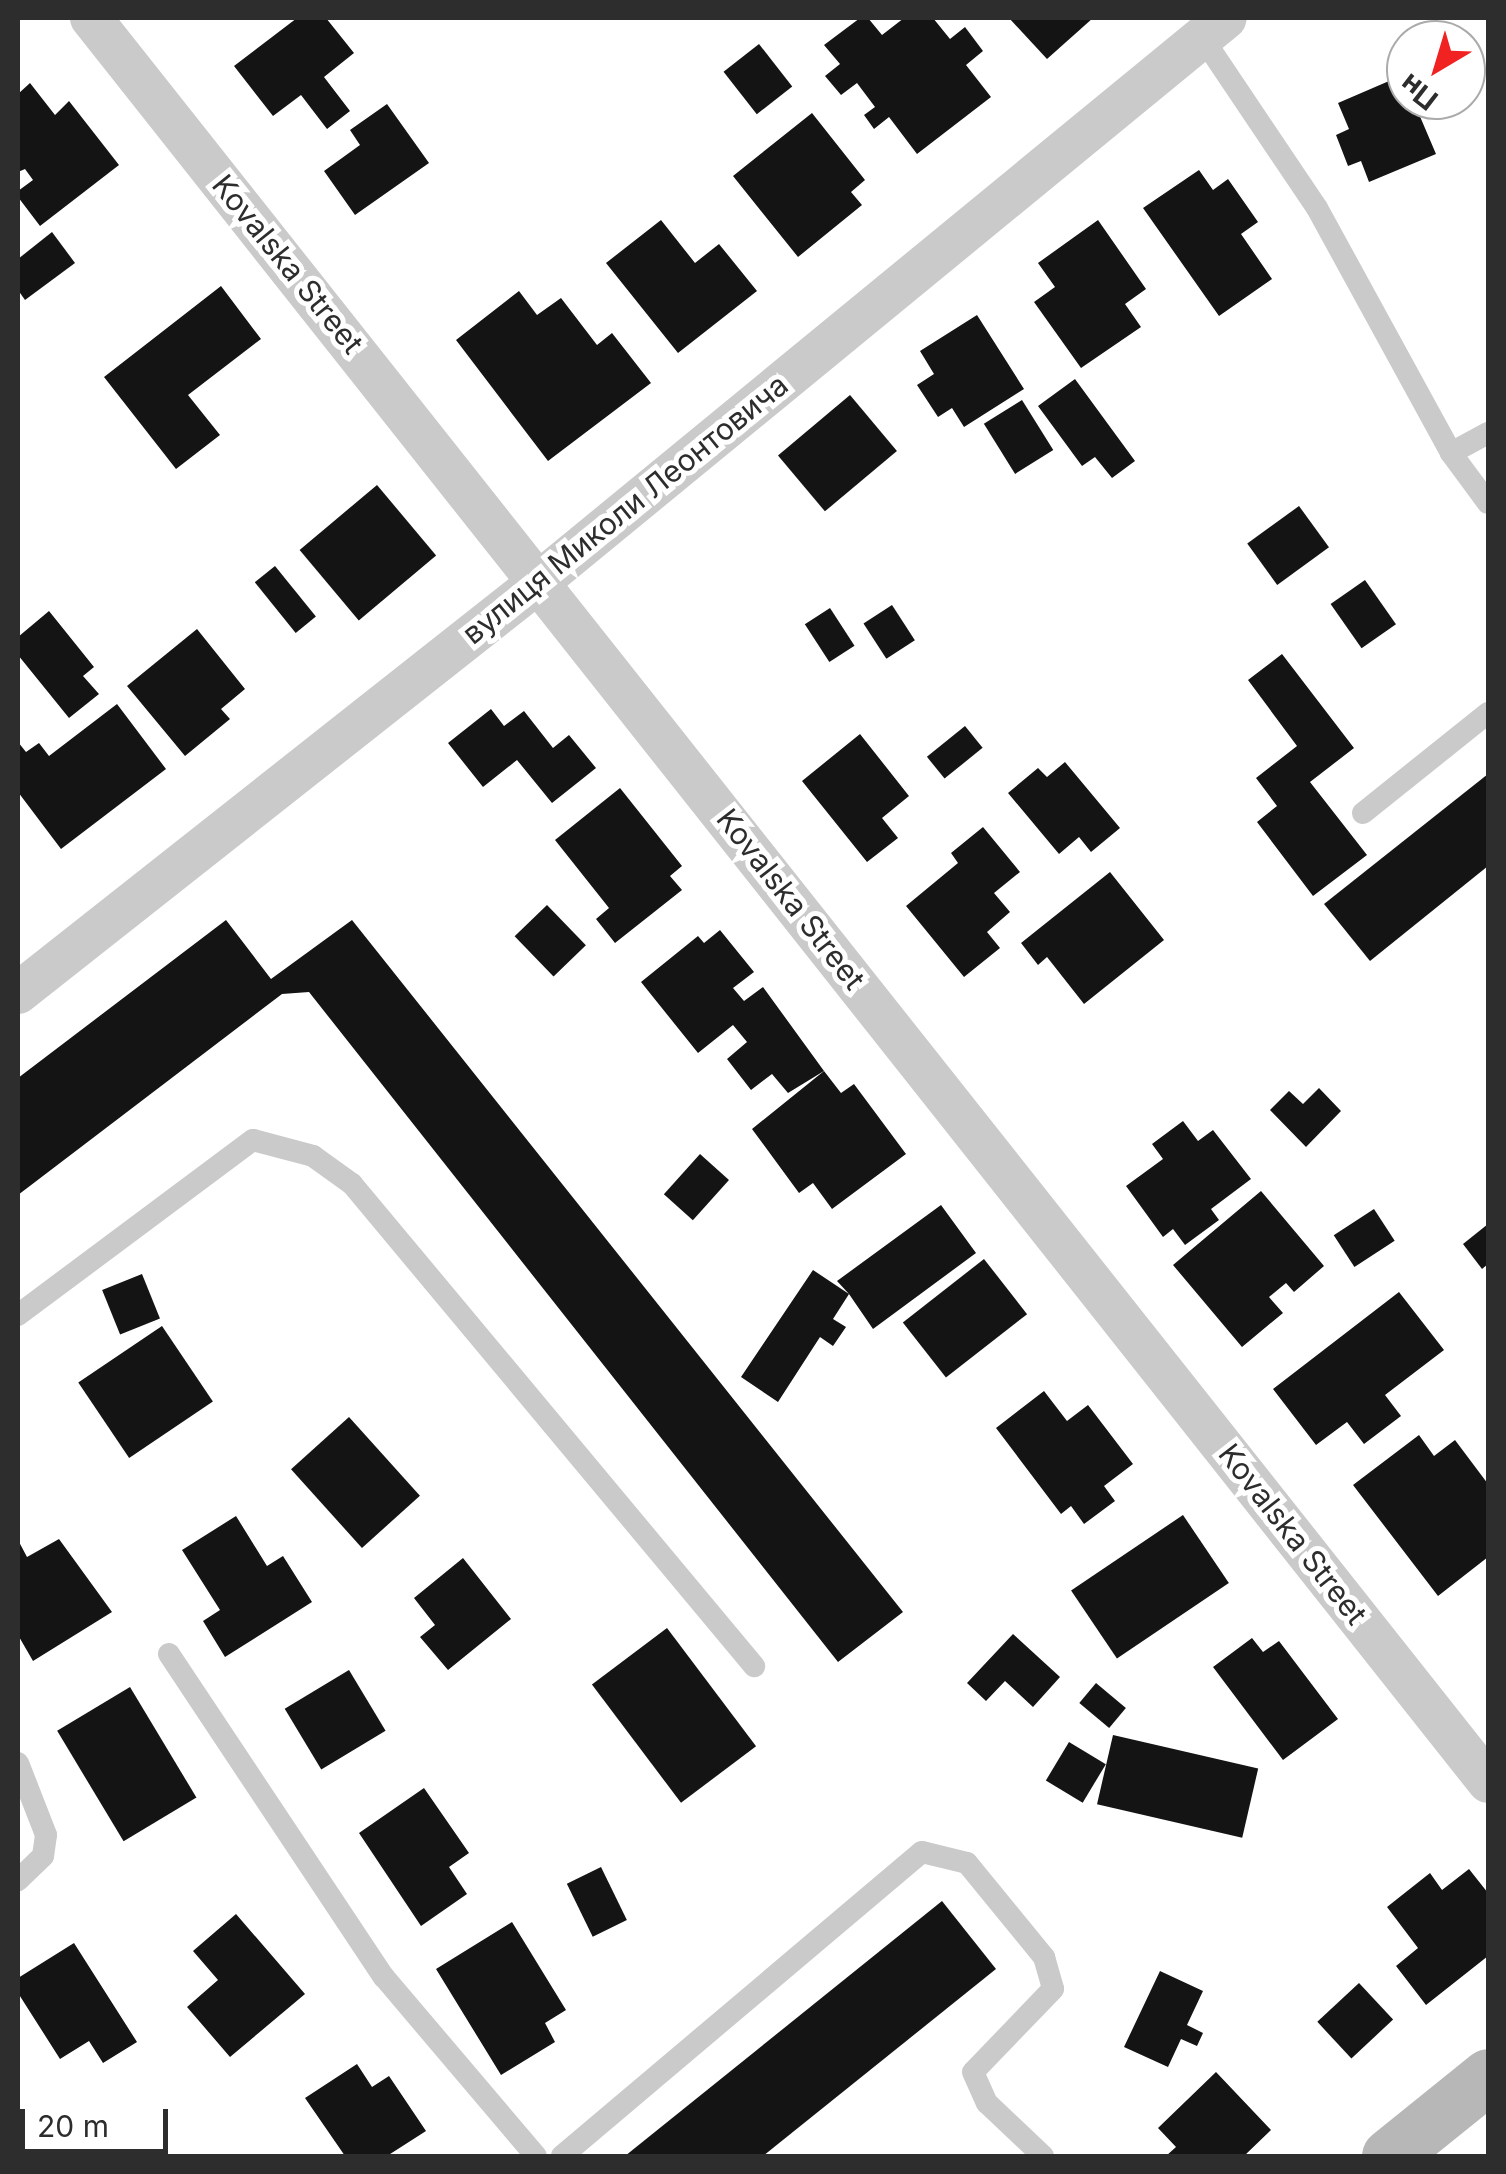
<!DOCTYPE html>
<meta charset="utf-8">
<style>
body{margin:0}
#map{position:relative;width:1506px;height:2174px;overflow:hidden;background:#fff;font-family:Inter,sans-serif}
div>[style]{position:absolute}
.building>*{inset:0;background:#141414;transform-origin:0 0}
.service>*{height:22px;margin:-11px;padding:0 11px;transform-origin:11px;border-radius:11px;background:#cacaca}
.minor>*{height:42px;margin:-21px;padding:0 21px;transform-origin:21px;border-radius:21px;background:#cacaca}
.secondary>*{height:55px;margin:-27.5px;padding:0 27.5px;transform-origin:27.5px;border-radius:27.5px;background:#b7b7b7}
span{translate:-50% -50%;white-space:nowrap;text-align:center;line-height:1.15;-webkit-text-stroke:10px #fff;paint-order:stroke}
.street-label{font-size:30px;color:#2d2d2d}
.frame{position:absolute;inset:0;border:20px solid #2d2d2d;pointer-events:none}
.north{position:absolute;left:1386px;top:20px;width:100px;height:100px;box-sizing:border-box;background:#fff;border:2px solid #ababab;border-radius:50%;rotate:218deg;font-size:28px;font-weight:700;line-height:40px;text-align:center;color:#2d2d2d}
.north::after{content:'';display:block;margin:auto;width:35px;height:45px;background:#f12222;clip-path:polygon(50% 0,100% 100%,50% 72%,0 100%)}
.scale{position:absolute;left:20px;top:2109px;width:148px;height:45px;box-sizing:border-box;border:5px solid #2d2d2d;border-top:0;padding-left:12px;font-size:30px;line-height:35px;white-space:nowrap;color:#2d2d2d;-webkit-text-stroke:8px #fff;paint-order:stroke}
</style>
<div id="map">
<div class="building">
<i style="clip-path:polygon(297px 18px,326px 18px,354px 53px,324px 77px,350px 111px,327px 129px,301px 95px,273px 116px,234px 66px)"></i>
<i style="clip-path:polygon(860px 18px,868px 18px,882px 35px,904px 18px,933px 18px,950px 39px,965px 27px,983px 51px,966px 65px,991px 97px,917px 154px,889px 117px,874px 129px,864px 115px,875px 107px,857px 83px,841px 95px,825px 76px,840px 64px,824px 45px)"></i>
<i style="clip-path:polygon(1009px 18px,1093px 18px,1047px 59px)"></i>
<i style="left:759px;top:44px;width:54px;height:45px;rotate:52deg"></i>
<i style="clip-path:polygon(1403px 75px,1406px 100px,1413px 100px,1436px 154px,1369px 182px,1361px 161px,1348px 166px,1336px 135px,1349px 129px,1338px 103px)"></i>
<i style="clip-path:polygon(30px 83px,55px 115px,69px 101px,119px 165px,40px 226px,18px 197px,18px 191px,33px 180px,25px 169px,18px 172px,18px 94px)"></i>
<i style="clip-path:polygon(387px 104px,429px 163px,355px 215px,324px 171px,360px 145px,350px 130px)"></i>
<i style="clip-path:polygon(812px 113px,865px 180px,851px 192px,862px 205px,798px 257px,733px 176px)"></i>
<i style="clip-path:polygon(1199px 170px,1213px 190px,1228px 179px,1258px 222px,1241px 234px,1272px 279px,1219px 316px,1143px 208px)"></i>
<i style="clip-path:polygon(661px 220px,695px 263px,719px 244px,757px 291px,678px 353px,606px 263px)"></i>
<i style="clip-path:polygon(1098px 220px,1146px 289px,1125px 304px,1141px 327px,1081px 368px,1034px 302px,1055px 287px,1038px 263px)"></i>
<i style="clip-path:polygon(52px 232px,75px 263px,25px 300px,18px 290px,18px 259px)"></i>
<i style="clip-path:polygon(221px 286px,261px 339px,188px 395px,220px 435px,176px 469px,104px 377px)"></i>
<i style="clip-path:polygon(519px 291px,537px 315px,561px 298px,597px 345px,612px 333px,651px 383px,548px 461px,456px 340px)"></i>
<i style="clip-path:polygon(977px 315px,1024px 389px,964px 427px,952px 408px,938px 417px,917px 385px,934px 374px,920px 351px)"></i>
<i style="clip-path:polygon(1075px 379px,1135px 461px,1112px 478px,1095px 457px,1082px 466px,1038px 406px)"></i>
<i style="left:850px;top:395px;width:73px;height:94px;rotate:50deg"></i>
<i style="left:1022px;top:400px;width:59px;height:45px;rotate:58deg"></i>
<i style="left:377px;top:485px;width:92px;height:101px;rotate:50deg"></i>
<i style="left:1299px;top:506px;width:51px;height:64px;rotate:54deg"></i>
<i style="left:275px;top:566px;width:65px;height:26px;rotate:51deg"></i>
<i style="left:1365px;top:580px;width:54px;height:42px;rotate:55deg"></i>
<i style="left:892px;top:605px;width:42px;height:34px;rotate:57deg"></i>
<i style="left:830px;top:608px;width:45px;height:30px;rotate:57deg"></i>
<i style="clip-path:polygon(49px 611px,94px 667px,83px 676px,99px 694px,69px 718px,18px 655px,18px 637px)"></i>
<i style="clip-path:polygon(197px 629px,245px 689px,221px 709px,230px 719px,185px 756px,127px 686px)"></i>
<i style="clip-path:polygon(1282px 654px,1354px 748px,1310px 782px,1367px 855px,1313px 896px,1257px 822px,1277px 806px,1256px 778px,1297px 746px,1248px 680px)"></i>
<i style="clip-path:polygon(117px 704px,166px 769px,61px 849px,18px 792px,18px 742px,26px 752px,39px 743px,49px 756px)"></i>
<i style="clip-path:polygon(491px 709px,504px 726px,524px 711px,553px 748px,569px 735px,596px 768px,552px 803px,517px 760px,483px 787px,448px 743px)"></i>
<i style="left:965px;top:726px;width:28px;height:49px;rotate:51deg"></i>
<i style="clip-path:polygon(860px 734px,909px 796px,882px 818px,898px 838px,867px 862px,802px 781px)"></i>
<i style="clip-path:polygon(1065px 762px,1120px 828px,1091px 852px,1079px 837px,1059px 854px,1008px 793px,1038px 768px,1047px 777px)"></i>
<i style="clip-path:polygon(1488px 774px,1488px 866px,1370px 961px,1324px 904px)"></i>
<i style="clip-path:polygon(620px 788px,682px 866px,670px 876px,682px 890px,615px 943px,596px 919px,609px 908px,555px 840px)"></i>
<i style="clip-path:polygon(983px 827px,1020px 872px,994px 893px,1010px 912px,987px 932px,1000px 948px,964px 977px,906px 906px,958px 863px,951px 853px)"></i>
<i style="clip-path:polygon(1110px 872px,1164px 940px,1084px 1004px,1047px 957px,1038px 965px,1021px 943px)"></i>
<i style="left:547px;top:905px;width:56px;height:45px;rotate:46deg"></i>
<i style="clip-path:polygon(226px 920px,271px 979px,352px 920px,903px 1612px,838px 1662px,309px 992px,282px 994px,18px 1195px,18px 1078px)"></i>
<i style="clip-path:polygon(720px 930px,754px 972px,733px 988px,744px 1001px,763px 987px,824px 1071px,788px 1093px,772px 1074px,751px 1090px,727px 1059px,747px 1042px,733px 1025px,698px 1053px,641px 982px,698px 936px,704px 943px)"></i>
<i style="clip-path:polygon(824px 1071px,841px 1093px,854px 1084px,906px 1154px,832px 1209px,813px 1183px,799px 1193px,752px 1129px)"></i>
<i style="clip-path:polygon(1319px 1088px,1341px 1111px,1306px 1147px,1270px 1110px,1289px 1091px,1303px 1104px)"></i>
<i style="clip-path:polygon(1183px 1121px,1198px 1141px,1213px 1130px,1251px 1179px,1211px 1209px,1219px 1220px,1185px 1245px,1173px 1229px,1163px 1237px,1126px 1186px,1163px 1159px,1152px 1144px)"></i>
<i style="left:700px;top:1154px;width:39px;height:54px;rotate:42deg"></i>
<i style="clip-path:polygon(1261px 1191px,1324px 1266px,1294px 1292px,1286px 1283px,1269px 1297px,1283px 1313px,1242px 1347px,1173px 1265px)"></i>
<i style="clip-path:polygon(941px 1205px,976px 1253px,873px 1329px,849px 1294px,833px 1319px,846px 1327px,833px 1346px,820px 1337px,778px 1402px,741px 1377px,813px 1270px,849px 1294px,837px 1281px)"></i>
<i style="left:1374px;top:1209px;width:38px;height:48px;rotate:57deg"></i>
<i style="clip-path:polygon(1488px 1224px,1488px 1264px,1482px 1269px,1463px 1244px)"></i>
<i style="left:984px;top:1259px;width:70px;height:103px;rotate:52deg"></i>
<i style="left:142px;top:1274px;width:48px;height:43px;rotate:68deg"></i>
<i style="clip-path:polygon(1399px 1292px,1444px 1350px,1385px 1395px,1401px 1416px,1364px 1444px,1347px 1422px,1316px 1445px,1273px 1389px)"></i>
<i style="left:162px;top:1326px;width:91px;height:101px;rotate:56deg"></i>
<i style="clip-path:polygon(1044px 1391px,1067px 1421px,1088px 1405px,1133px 1464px,1104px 1486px,1115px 1501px,1084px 1524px,1071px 1506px,1061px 1514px,996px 1428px)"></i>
<i style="left:349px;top:1417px;width:106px;height:78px;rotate:48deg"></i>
<i style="clip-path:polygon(1419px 1435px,1434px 1456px,1455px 1440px,1488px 1484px,1488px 1557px,1438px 1596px,1353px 1485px)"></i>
<i style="left:1183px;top:1515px;width:82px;height:135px;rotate:56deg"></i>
<i style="clip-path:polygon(236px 1516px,267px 1566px,283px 1556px,312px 1602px,225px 1657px,203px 1621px,220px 1610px,182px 1550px)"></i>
<i style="clip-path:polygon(59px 1539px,112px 1612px,33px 1661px,18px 1635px,18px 1540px,27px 1557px)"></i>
<i style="clip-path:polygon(463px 1558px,511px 1619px,448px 1670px,420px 1637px,435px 1625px,414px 1598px)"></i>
<i style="left:667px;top:1628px;width:148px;height:94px;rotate:53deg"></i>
<i style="clip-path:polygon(1013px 1634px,1060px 1677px,1033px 1707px,1005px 1681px,986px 1701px,967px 1683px)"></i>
<i style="clip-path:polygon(1252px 1638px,1263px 1652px,1279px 1641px,1338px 1719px,1283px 1760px,1213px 1667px)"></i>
<i style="left:349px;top:1670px;width:71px;height:75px;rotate:59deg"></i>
<i style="left:1096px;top:1683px;width:39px;height:26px;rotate:40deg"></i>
<i style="left:130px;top:1687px;width:129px;height:85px;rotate:59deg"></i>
<i style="left:1113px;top:1735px;width:149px;height:71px;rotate:13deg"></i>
<i style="left:1069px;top:1742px;width:43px;height:45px;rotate:31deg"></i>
<i style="clip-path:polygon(424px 1788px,469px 1853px,449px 1867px,467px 1894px,421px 1926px,359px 1833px)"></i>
<i style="left:601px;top:1867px;width:59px;height:38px;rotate:64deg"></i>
<i style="clip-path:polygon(1469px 1869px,1488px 1893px,1488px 1956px,1426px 2005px,1396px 1966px,1418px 1948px,1387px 1907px,1430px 1873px,1442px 1890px)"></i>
<i style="clip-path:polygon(942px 1901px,996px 1969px,763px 2156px,625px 2156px)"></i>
<i style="clip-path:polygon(236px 1914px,305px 1994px,230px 2057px,187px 2007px,218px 1980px,193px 1951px)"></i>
<i style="clip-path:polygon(512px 1922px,566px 2010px,545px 2023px,555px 2042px,501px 2075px,436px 1969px)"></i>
<i style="clip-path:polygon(74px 1943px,137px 2042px,103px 2063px,89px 2041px,60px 2059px,18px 1993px,18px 1978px)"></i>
<i style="clip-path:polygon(1160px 1971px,1203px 1991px,1187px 2025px,1203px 2033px,1197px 2046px,1181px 2039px,1168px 2067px,1124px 2047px)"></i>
<i style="left:1359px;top:1983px;width:50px;height:57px;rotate:47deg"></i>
<i style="clip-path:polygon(357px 2064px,372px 2087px,389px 2076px,426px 2131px,387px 2156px,345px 2156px,305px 2098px)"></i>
<i style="clip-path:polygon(1216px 2072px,1271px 2130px,1244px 2156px,1166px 2156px,1176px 2147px,1158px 2128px)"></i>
</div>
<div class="service">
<i style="left:1202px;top:37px;width:206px;rotate:56.1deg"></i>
<i style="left:1317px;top:208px;width:279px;rotate:61.3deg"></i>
<i style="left:1451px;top:453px;width:62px;rotate:53.5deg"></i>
<i style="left:1451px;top:453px;width:42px;rotate:-28.4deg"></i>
<i style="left:1363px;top:813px;width:160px;rotate:-38.7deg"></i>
<i style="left:18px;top:1315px;width:293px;rotate:-36.7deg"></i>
<i style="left:253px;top:1140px;width:62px;rotate:14.9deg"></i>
<i style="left:313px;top:1156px;width:48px;rotate:35.7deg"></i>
<i style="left:352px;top:1184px;width:628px;rotate:50.17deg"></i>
<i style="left:169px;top:1654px;width:388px;rotate:56.4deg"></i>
<i style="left:384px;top:1977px;width:235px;rotate:49.7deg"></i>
<i style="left:18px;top:1763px;width:77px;rotate:68.7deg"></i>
<i style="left:46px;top:1835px;width:21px;rotate:98deg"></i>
<i style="left:43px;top:1856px;width:35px;rotate:136deg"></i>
<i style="left:562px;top:2156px;width:471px;rotate:-40.2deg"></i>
<i style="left:922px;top:1852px;width:46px;rotate:13.7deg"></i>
<i style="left:967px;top:1863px;width:122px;rotate:50.7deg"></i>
<i style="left:1044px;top:1957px;width:33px;rotate:74deg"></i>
<i style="left:1053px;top:1989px;width:115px;rotate:133.9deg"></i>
<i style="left:973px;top:2072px;width:34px;rotate:66deg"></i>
<i style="left:987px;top:2103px;width:77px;rotate:43.4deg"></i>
</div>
<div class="minor">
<i style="left:91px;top:18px;width:2250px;rotate:51.62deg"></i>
<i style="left:18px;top:993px;width:665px;rotate:-38.28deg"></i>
<i style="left:540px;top:581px;width:887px;rotate:-39.38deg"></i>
</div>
<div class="secondary">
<i style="left:1389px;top:2156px;width:127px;rotate:-38.9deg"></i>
</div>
<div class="street-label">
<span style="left:288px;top:264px;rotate:51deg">Kovalska Street</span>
<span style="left:625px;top:509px;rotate:-39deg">вулиця Миколи Леонтовича</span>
<span style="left:791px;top:899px;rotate:52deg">Kovalska Street</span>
<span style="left:1293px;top:1534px;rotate:52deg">Kovalska Street</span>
</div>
<div class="frame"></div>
<div class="north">Пн</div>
<div class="scale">20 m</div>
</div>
